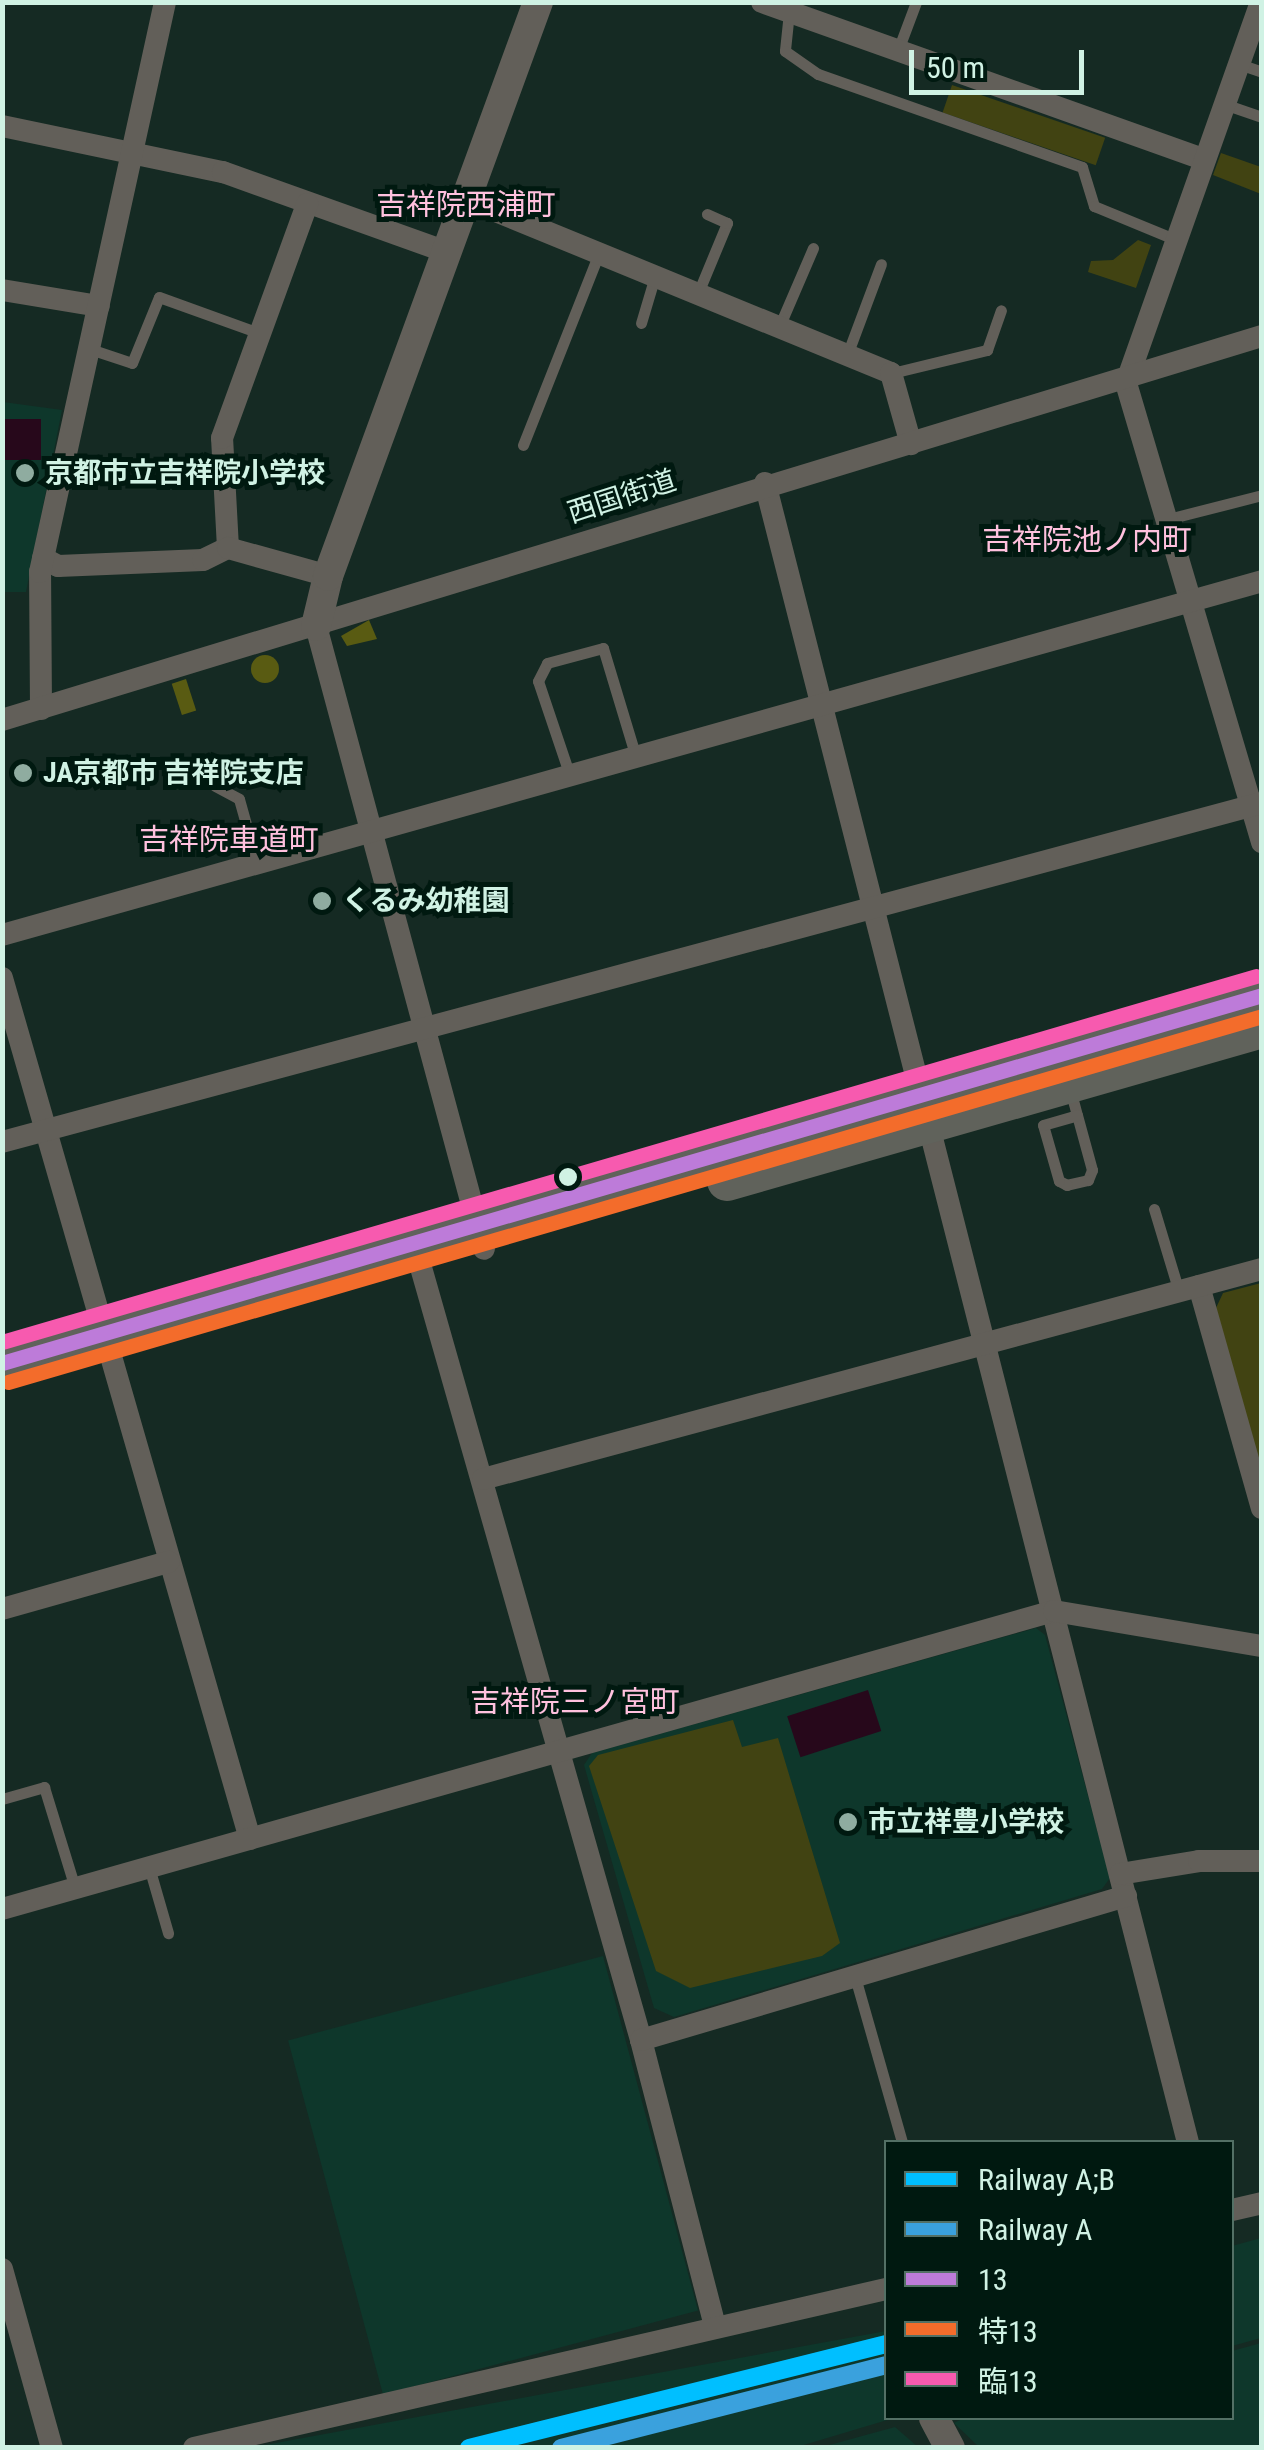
<!DOCTYPE html>
<meta charset="utf-8">
<style>
body{margin:0}
#map{position:relative;width:1264px;height:2450px;overflow:hidden;background:#152a23;font-family:"Roboto Condensed","Noto Sans JP",sans-serif}
div>[style]{position:absolute}
.built>*{inset:0;background:#0e372b;transform-origin:0 0}
.green>*{inset:0;background:#414312;transform-origin:0 0}
.forest>*{inset:0;background:#595b12;transform-origin:0 0}
.round{border-radius:50%}
.water>*{inset:0;background:#27081b;transform-origin:0 0}
.service>*{height:11px;margin:-5.5px;padding:0 5.5px;transform-origin:5.5px;border-radius:5.5px;background:#625f59}
.minor>*{height:22px;margin:-11px;padding:0 11px;transform-origin:11px;border-radius:11px;background:#625f59}
.tertiary>*{height:30px;margin:-15px;padding:0 15px;transform-origin:15px;border-radius:15px;background:#625f59}
.trunk>*{height:40px;margin:-20px;padding:0 20px;transform-origin:20px;border-radius:20px;background:#60625b}
.bus-1>*{height:15px;margin:-7.5px;padding:0 7.5px;transform-origin:7.5px;border-radius:7.5px;background:#bd7bd9}
.bus-2>*{height:15px;margin:-7.5px;padding:0 7.5px;transform-origin:7.5px;border-radius:7.5px;background:#f36c2b}
.bus-3>*{height:15px;margin:-7.5px;padding:0 7.5px;transform-origin:7.5px;border-radius:7.5px;background:#f75aaf}
.rail-1>*{height:18px;margin:-9px;padding:0 9px;transform-origin:9px;border-radius:9px;background:#00bfff}
.rail-2>*{height:18px;margin:-9px;padding:0 9px;transform-origin:9px;border-radius:9px;background:#3aa1dd}
.dots>*{width:28px;height:28px;translate:-50% -50%;box-sizing:border-box;border:5px solid #001910;border-radius:50%}
span{translate:-50% -50%;white-space:nowrap;text-align:center;line-height:1.15;-webkit-text-stroke:10px #001910;paint-order:stroke}
.poi-label{font-size:28px;color:#d0f2e4;font-weight:700}
.left{translate:0 -50%;text-align:left}
.street-label{font-size:28px;color:#d0f2e4}
.neighbourhood-label{font-size:30px;color:#ffc1de}
.frame{position:absolute;inset:0;border:5px solid #d0f2e4;pointer-events:none}
.legend{position:absolute;left:884px;top:2140px;width:350px;height:280px;box-sizing:border-box;background:#001910;border:2px solid #537065;margin:0;padding:12px 18px;list-style:none;font-size:30px;color:#d0f2e4}
.legend li{display:flex;align-items:center;gap:20px;height:50px}
.legend b{width:50px;border:2px solid #537065}
.scale{position:absolute;left:909px;top:50px;width:175px;height:45px;box-sizing:border-box;border:5px solid #d0f2e4;border-top:0;padding-left:12px;font-size:30px;line-height:35px;white-space:nowrap;color:#d0f2e4;-webkit-text-stroke:8px #001910;paint-order:stroke}
</style>
<div id="map">
<div class="built">
<i style="clip-path:polygon(3px 402px,62px 410px,26px 592px,3px 592px)"></i>
<i style="clip-path:polygon(1036px 1628px,1045px 1635px,1110px 1878px,1102px 1889px,674px 2017px,654px 2008px,584px 1765px,592px 1753px)"></i>
<i style="left:603px;top:1956px;width:367px;height:326px;rotate:75deg"></i>
<i style="clip-path:polygon(1261px 2238px,1261px 2338px,1232px 2346px,1232px 2246px)"></i>
<i style="clip-path:polygon(886px 2331px,886px 2418px,894px 2418px,797px 2447px,254px 2447px)"></i>
<i style="clip-path:polygon(1261px 2343px,1261px 2447px,979px 2447px,954px 2423px,964px 2418px,1232px 2418px,1232px 2351px)"></i>
<i style="clip-path:polygon(895px 2427px,918px 2447px,822px 2447px)"></i>
</div>
<div class="green">
<i style="left:952px;top:85px;width:162px;height:29px;rotate:19deg"></i>
<i style="clip-path:polygon(1221px 153px,1261px 167px,1261px 194px,1213px 175px)"></i>
<i style="clip-path:polygon(1138px 240px,1151px 245px,1136px 288px,1088px 272px,1091px 261px,1113px 260px)"></i>
<i style="clip-path:polygon(1261px 1283px,1261px 1473px,1216px 1308px,1223px 1293px)"></i>
<i style="clip-path:polygon(733px 1720px,742px 1747px,778px 1738px,840px 1943px,822px 1956px,690px 1988px,656px 1971px,589px 1766px,598px 1755px)"></i>
</div>
<div class="forest">
<i style="clip-path:polygon(369px 620px,377px 639px,347px 646px,341px 636px)"></i>
<i class="round" style="left:251px;top:655px;width:28px;height:28px"></i>
<i style="left:186px;top:679px;width:33px;height:15px;rotate:72deg"></i>
</div>
<div class="water">
<i style="left:2px;top:419px;width:39px;height:41px"></i>
<i style="left:868px;top:1690px;width:43px;height:85px;rotate:72deg"></i>
</div>
<div class="service">
<i style="left:789px;top:12px;width:39px;rotate:96deg"></i>
<i style="left:785px;top:51px;width:40px;rotate:34.9deg"></i>
<i style="left:818px;top:74px;width:280px;rotate:19.4deg"></i>
<i style="left:1082px;top:167px;width:41px;rotate:72.9deg"></i>
<i style="left:1094px;top:206px;width:87px;rotate:22.4deg"></i>
<i style="left:898px;top:50px;width:51px;rotate:-69.4deg"></i>
<i style="left:1239px;top:64px;width:24px;rotate:19deg"></i>
<i style="left:1224px;top:104px;width:40px;rotate:18.9deg"></i>
<i style="left:698px;top:293px;width:76px;rotate:-67.5deg"></i>
<i style="left:727px;top:223px;width:22px;rotate:-156deg"></i>
<i style="left:641px;top:323px;width:49px;rotate:-73.4deg"></i>
<i style="left:779px;top:327px;width:86px;rotate:-66.7deg"></i>
<i style="left:90px;top:349px;width:44px;rotate:18.4deg"></i>
<i style="left:132px;top:363px;width:71px;rotate:-67.8deg"></i>
<i style="left:159px;top:297px;width:109px;rotate:19.8deg"></i>
<i style="left:847px;top:355px;width:97px;rotate:-69.5deg"></i>
<i style="left:892px;top:373px;width:98px;rotate:-13.6deg"></i>
<i style="left:987px;top:350px;width:42px;rotate:-70.7deg"></i>
<i style="left:523px;top:445px;width:206px;rotate:-68.4deg"></i>
<i style="left:1168px;top:519px;width:97px;rotate:-14.3deg"></i>
<i style="left:570px;top:776px;width:100px;rotate:-108.6deg"></i>
<i style="left:538px;top:681px;width:20px;rotate:-63deg"></i>
<i style="left:547px;top:663px;width:58px;rotate:-15deg"></i>
<i style="left:603px;top:648px;width:114px;rotate:73.2deg"></i>
<i style="left:215px;top:786px;width:27px;rotate:28deg"></i>
<i style="left:239px;top:799px;width:66px;rotate:74.3deg"></i>
<i style="left:1070px;top:1089px;width:27px;rotate:75deg"></i>
<i style="left:1077px;top:1115px;width:57px;rotate:74.7deg"></i>
<i style="left:1092px;top:1170px;width:11px;rotate:112deg"></i>
<i style="left:1088px;top:1180px;width:22px;rotate:167deg"></i>
<i style="left:1067px;top:1185px;width:9px;rotate:-153deg"></i>
<i style="left:1059px;top:1181px;width:58px;rotate:-105.9deg"></i>
<i style="left:1043px;top:1125px;width:35px;rotate:-16deg"></i>
<i style="left:1154px;top:1209px;width:87px;rotate:73.2deg"></i>
<i style="left:2px;top:1799px;width:44px;rotate:-15.9deg"></i>
<i style="left:44px;top:1787px;width:106px;rotate:72.9deg"></i>
<i style="left:149px;top:1867px;width:69px;rotate:73.9deg"></i>
<i style="left:855px;top:1977px;width:172px;rotate:74.1deg"></i>
</div>
<div class="minor">
<i style="left:762px;top:2px;width:469px;rotate:19.6deg"></i>
<i style="left:1261px;top:2px;width:404px;rotate:109.5deg"></i>
<i style="left:1126px;top:383px;width:479px;rotate:73.5deg"></i>
<i style="left:2px;top:126px;width:226px;rotate:11.8deg"></i>
<i style="left:223px;top:172px;width:235px;rotate:19.7deg"></i>
<i style="left:464px;top:198px;width:461px;rotate:22.3deg"></i>
<i style="left:891px;top:373px;width:74px;rotate:74.3deg"></i>
<i style="left:2px;top:290px;width:98px;rotate:9.4deg"></i>
<i style="left:765px;top:483px;width:1712px;rotate:75.7deg"></i>
<i style="left:228px;top:548px;width:110px;rotate:-93.1deg"></i>
<i style="left:222px;top:438px;width:249px;rotate:-70deg"></i>
<i style="left:43px;top:558px;width:17px;rotate:28deg"></i>
<i style="left:58px;top:566px;width:145px;rotate:-2.4deg"></i>
<i style="left:203px;top:560px;width:28px;rotate:-26deg"></i>
<i style="left:228px;top:548px;width:104px;rotate:15.6deg"></i>
<i style="left:316px;top:626px;width:645px;rotate:74.91deg"></i>
<i style="left:41px;top:709px;width:137px;rotate:-90.4deg"></i>
<i style="left:40px;top:572px;width:584px;rotate:-77.63deg"></i>
<i style="left:2px;top:720px;width:1317px;rotate:-16.95deg"></i>
<i style="left:2px;top:935px;width:1309px;rotate:-15.69deg"></i>
<i style="left:2px;top:978px;width:896px;rotate:73.93deg"></i>
<i style="left:2px;top:1142px;width:1305px;rotate:-15.06deg"></i>
<i style="left:414px;top:1243px;width:829px;rotate:74.1deg"></i>
<i style="left:641px;top:2040px;width:296px;rotate:75.5deg"></i>
<i style="left:1199px;top:1286px;width:231px;rotate:74.2deg"></i>
<i style="left:483px;top:1479px;width:807px;rotate:-15.09deg"></i>
<i style="left:2px;top:1609px;width:173px;rotate:-15.8deg"></i>
<i style="left:1120px;top:1874px;width:80px;rotate:-9.3deg"></i>
<i style="left:1199px;top:1861px;width:63px"></i>
<i style="left:2px;top:1909px;width:1093px;rotate:-15.82deg"></i>
<i style="left:1054px;top:1611px;width:211px;rotate:9.6deg"></i>
<i style="left:641px;top:2040px;width:506px;rotate:-16.54deg"></i>
<i style="left:1232px;top:2210px;width:31px;rotate:-13deg"></i>
<i style="left:2px;top:2269px;width:186px;rotate:74.4deg"></i>
<i style="left:194px;top:2448px;width:710px;rotate:-12.94deg"></i>
</div>
<div class="tertiary">
<i style="left:316px;top:626px;width:51px;rotate:-76.5deg"></i>
<i style="left:328px;top:576px;width:611px;rotate:-69.9deg"></i>
<i style="left:934px;top:2418px;width:34px;rotate:62deg"></i>
</div>
<div class="trunk">
<i style="left:727px;top:1181px;width:556px;rotate:-15.96deg"></i>
<i style="left:2px;top:1363px;width:1313px;rotate:-16.28deg"></i>
</div>
<div class="bus-1">
<i style="left:2px;top:1363px;width:1313px;rotate:-16.28deg"></i>
</div>
<div class="bus-2">
<i style="left:8px;top:1382px;width:1306px;rotate:-16.27deg"></i>
</div>
<div class="bus-3">
<i style="left:2px;top:1342px;width:1306px;rotate:-16.27deg"></i>
</div>
<div class="rail-1">
<i style="left:469px;top:2448px;width:430px;rotate:-14deg"></i>
</div>
<div class="rail-2">
<i style="left:561px;top:2448px;width:335px;rotate:-14.3deg"></i>
</div>
<div class="dots">
<i style="left:25px;top:473px;background:#8faca0"></i>
<i style="left:23px;top:773px;background:#8faca0"></i>
<i style="left:322px;top:901px;background:#8faca0"></i>
<i style="left:568px;top:1177px;background:#d0f2e4"></i>
<i style="left:848px;top:1822px;background:#8faca0"></i>
</div>
<div class="poi-label">
<span class="left" style="left:45px;top:473px">京都市立吉祥院小学校</span>
<span class="left" style="left:43px;top:773px">JA京都市 吉祥院支店</span>
<span class="left" style="left:342px;top:901px">くるみ幼稚園</span>
<span class="left" style="left:868px;top:1822px">市立祥豊小学校</span>
</div>
<div class="street-label">
<span style="left:622px;top:497px;rotate:-18deg">西国街道</span>
</div>
<div class="neighbourhood-label">
<span style="left:466px;top:205px">吉祥院西浦町</span>
<span style="left:1087px;top:540px">吉祥院池ノ内町</span>
<span style="left:229px;top:840px">吉祥院車道町</span>
<span style="left:575px;top:1702px">吉祥院三ノ宮町</span>
</div>
<div class="frame"></div>
<ul class="legend">
<li><b style="height:12px;background:#00bfff"></b>Railway A;B</li>
<li><b style="height:12px;background:#3aa1dd"></b>Railway A</li>
<li><b style="height:12px;background:#bd7bd9"></b>13</li>
<li><b style="height:12px;background:#f36c2b"></b>特13</li>
<li><b style="height:12px;background:#f75aaf"></b>臨13</li>
</ul>
<div class="scale">50 m</div>
</div>
